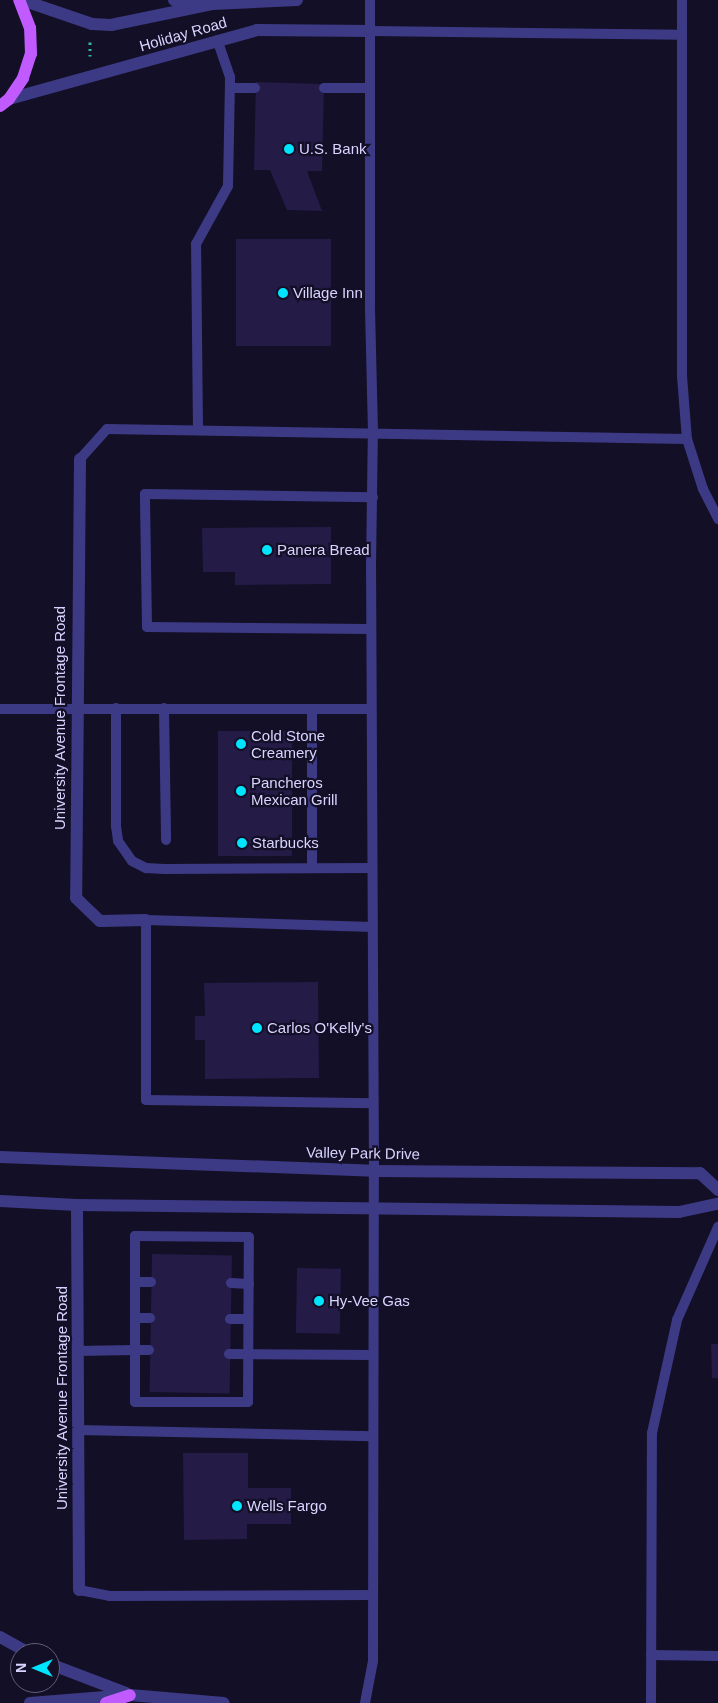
<!DOCTYPE html>
<style>
body{margin:0}
#map{position:relative;width:718px;height:1703px;overflow:hidden;background:#130f26;font-family:Arial,sans-serif}
div>[style]{position:absolute}
.building>*{inset:0;background:#241b47;transform-origin:0 0}
.path>*{height:3px;margin-top:-1.5px;transform-origin:0;background:repeating-linear-gradient(90deg,#2fb8b0 0 2.5px,transparent 0 6.5px)}
.lane>*{height:10px;margin:-5px;padding:0 5px;transform-origin:5px;border-radius:5px;background:#3d3a85}
.street>*{height:12px;margin:-6px;padding:0 6px;transform-origin:6px;border-radius:6px;background:#3d3a85}
.primary>*{height:12px;margin:-6px;padding:0 6px;transform-origin:6px;border-radius:6px;background:#c25bff}
.dots>*{width:14px;height:14px;translate:-50% -50%;box-sizing:border-box;border:2px solid #130f26;border-radius:50%}
span{translate:-50% -50%;white-space:nowrap;text-align:center;line-height:1.15;-webkit-text-stroke:4.5px #130f26;paint-order:stroke}
.street-label{font-size:15px;color:#d9d4ff}
.poi-label{font-size:15px;color:#d9d4ff}
.left{translate:0 -50%;text-align:left}
.north{position:absolute;left:10px;top:1643px;width:50px;height:50px;box-sizing:border-box;background:#130f26;border:1px solid #625e7d;border-radius:50%;rotate:270deg;font-size:14px;font-weight:700;line-height:20px;text-align:center;color:#d9d4ff}
.north::after{content:'';display:block;margin:auto;width:18px;height:22px;background:#00e5ff;clip-path:polygon(50% 0,100% 100%,50% 72%,0 100%)}
</style>
<div id="map">
<div class="building">
<i style="clip-path:polygon(256px 82px,324px 84px,322px 171px,307px 171px,322px 211px,287px 210px,270px 170px,254px 170px)"></i>
<i style="left:236px;top:239px;width:95px;height:107px"></i>
<i style="clip-path:polygon(331px 527px,331px 584px,235px 585px,235px 572px,203px 572px,202px 528px)"></i>
<i style="left:292px;top:731px;width:125px;height:74px;rotate:90deg"></i>
<i style="clip-path:polygon(318px 982px,319px 1078px,205px 1079px,205px 1040px,195px 1040px,195px 1016px,205px 1016px,204px 983px)"></i>
<i style="left:152px;top:1254px;width:80px;height:138px;rotate:1deg"></i>
<i style="left:297px;top:1268px;width:44px;height:65px;rotate:1deg"></i>
<i style="clip-path:polygon(711px 1344px,718px 1344px,718px 1378px,712px 1378px)"></i>
<i style="clip-path:polygon(183px 1453px,248px 1453px,248px 1488px,291px 1488px,291px 1524px,247px 1524px,247px 1539px,184px 1540px)"></i>
</div>
<div class="path">
<i style="left:90px;top:42px;width:14px;rotate:90deg"></i>
</div>
<div class="lane">
<i style="left:682px;top:0;width:376px;rotate:90deg"></i>
<i style="left:682px;top:376px;width:63px;rotate:85.5deg"></i>
<i style="left:687px;top:439px;width:52px;rotate:72.3deg"></i>
<i style="left:703px;top:489px;width:34px;rotate:63deg"></i>
<i style="left:371px;top:31px;width:311px;rotate:0.7deg"></i>
<i style="left:230px;top:88px;width:25px"></i>
<i style="left:324px;top:88px;width:46px"></i>
<i style="left:198px;top:429px;width:185px;rotate:-90.6deg"></i>
<i style="left:196px;top:244px;width:66px;rotate:-61.1deg"></i>
<i style="left:228px;top:186px;width:109px;rotate:-88.9deg"></i>
<i style="left:230px;top:77px;width:39px;rotate:-109deg"></i>
<i style="left:80px;top:459px;width:40px;rotate:-48deg"></i>
<i style="left:107px;top:429px;width:580px;rotate:0.99deg"></i>
<i style="left:371px;top:629px;width:224px;rotate:-179.5deg"></i>
<i style="left:147px;top:627px;width:133px;rotate:-90.9deg"></i>
<i style="left:145px;top:494px;width:228px;rotate:0.8deg"></i>
<i style="left:116px;top:708px;width:118px;rotate:90deg"></i>
<i style="left:116px;top:826px;width:15px;rotate:82deg"></i>
<i style="left:118px;top:841px;width:24px;rotate:55deg"></i>
<i style="left:132px;top:861px;width:16px;rotate:27deg"></i>
<i style="left:146px;top:868px;width:18px;rotate:3deg"></i>
<i style="left:164px;top:869px;width:208px;rotate:-0.3deg"></i>
<i style="left:164px;top:708px;width:132px;rotate:89.1deg"></i>
<i style="left:0;top:709px;width:371px"></i>
<i style="left:312px;top:709px;width:159px;rotate:90deg"></i>
<i style="left:372px;top:927px;width:226px;rotate:-178.2deg"></i>
<i style="left:146px;top:920px;width:180px;rotate:90deg"></i>
<i style="left:146px;top:1100px;width:227px;rotate:0.8deg"></i>
<i style="left:135px;top:1282px;width:16px"></i>
<i style="left:231px;top:1283px;width:18px;rotate:3deg"></i>
<i style="left:135px;top:1318px;width:15px"></i>
<i style="left:230px;top:1319px;width:18px"></i>
<i style="left:78px;top:1351px;width:57px;rotate:-1deg"></i>
<i style="left:135px;top:1350px;width:52px;rotate:90deg"></i>
<i style="left:135px;top:1402px;width:113px"></i>
<i style="left:248px;top:1402px;width:165px;rotate:-89.7deg"></i>
<i style="left:249px;top:1237px;width:114px;rotate:-179.5deg"></i>
<i style="left:135px;top:1236px;width:114px;rotate:90deg"></i>
<i style="left:135px;top:1350px;width:14px"></i>
<i style="left:229px;top:1354px;width:144px;rotate:0.4deg"></i>
<i style="left:78px;top:1430px;width:295px;rotate:1.2deg"></i>
<i style="left:79px;top:1590px;width:31px;rotate:11deg"></i>
<i style="left:109px;top:1596px;width:264px;rotate:-0.2deg"></i>
<i style="left:651px;top:1655px;width:67px;rotate:0.9deg"></i>
<i style="left:365px;top:1703px;width:43px;rotate:-79.2deg"></i>
<i style="left:373px;top:1661px;width:490px;rotate:-89.9deg"></i>
<i style="left:374px;top:1171px;width:604px;rotate:-90.28deg"></i>
<i style="left:371px;top:567px;width:135px;rotate:-89.2deg"></i>
<i style="left:373px;top:432px;width:126px;rotate:-91.4deg"></i>
<i style="left:370px;top:306px;width:306px;rotate:-90deg"></i>
<i style="left:651px;top:1703px;width:270px;rotate:-89.8deg"></i>
<i style="left:652px;top:1433px;width:116px;rotate:-77.5deg"></i>
<i style="left:677px;top:1320px;width:102px;rotate:-66.2deg"></i>
</div>
<div class="street">
<i style="left:22px;top:0;width:74px;rotate:18.9deg"></i>
<i style="left:92px;top:24px;width:19px;rotate:3deg"></i>
<i style="left:111px;top:25px;width:103px;rotate:-11.7deg"></i>
<i style="left:174px;top:0;width:38px;rotate:6deg"></i>
<i style="left:212px;top:4px;width:85px;rotate:-2.7deg"></i>
<i style="left:9px;top:99px;width:257px;rotate:-15.5deg"></i>
<i style="left:257px;top:30px;width:114px;rotate:0.5deg"></i>
<i style="left:80px;top:459px;width:439px;rotate:90.5deg"></i>
<i style="left:76px;top:898px;width:33px;rotate:44deg"></i>
<i style="left:100px;top:921px;width:46px;rotate:-1.2deg"></i>
<i style="left:0;top:1157px;width:374px;rotate:2.1deg"></i>
<i style="left:374px;top:1171px;width:326px;rotate:0.4deg"></i>
<i style="left:700px;top:1173px;width:25px;rotate:43deg"></i>
<i style="left:0;top:1201px;width:77px;rotate:3deg"></i>
<i style="left:77px;top:1205px;width:602px;rotate:0.67deg"></i>
<i style="left:679px;top:1212px;width:40px;rotate:-12deg"></i>
<i style="left:77px;top:1205px;width:385px;rotate:89.7deg"></i>
<i style="left:0;top:1637px;width:33px;rotate:29deg"></i>
<i style="left:50px;top:1664px;width:81px;rotate:20.9deg"></i>
<i style="left:30px;top:1703px;width:100px;rotate:-4.6deg"></i>
<i style="left:130px;top:1695px;width:94px;rotate:4.9deg"></i>
</div>
<div class="primary">
<i style="left:0;top:106px;width:11px;rotate:-38deg"></i>
<i style="left:9px;top:99px;width:25px;rotate:-56deg"></i>
<i style="left:23px;top:78px;width:25px;rotate:-72deg"></i>
<i style="left:31px;top:54px;width:26px;rotate:-92deg"></i>
<i style="left:30px;top:28px;width:30px;rotate:-111deg"></i>
<i style="left:106px;top:1703px;width:25px;rotate:-18deg"></i>
</div>
<div class="dots">
<i style="left:289px;top:149px;background:#00e5ff"></i>
<i style="left:283px;top:293px;background:#00e5ff"></i>
<i style="left:267px;top:550px;background:#00e5ff"></i>
<i style="left:241px;top:744px;background:#00e5ff"></i>
<i style="left:241px;top:791px;background:#00e5ff"></i>
<i style="left:242px;top:843px;background:#00e5ff"></i>
<i style="left:257px;top:1028px;background:#00e5ff"></i>
<i style="left:319px;top:1301px;background:#00e5ff"></i>
<i style="left:237px;top:1506px;background:#00e5ff"></i>
</div>
<div class="street-label">
<span style="left:183px;top:34px;rotate:-16deg">Holiday Road</span>
<span style="left:60px;top:718px;rotate:-90deg">University Avenue Frontage Road</span>
<span style="left:363px;top:1153px;rotate:1deg">Valley Park Drive</span>
<span style="left:62px;top:1398px;rotate:-90deg">University Avenue Frontage Road</span>
</div>
<div class="poi-label">
<span class="left" style="left:299px;top:149px">U.S. Bank</span>
<span class="left" style="left:293px;top:293px">Village Inn</span>
<span class="left" style="left:277px;top:550px">Panera Bread</span>
<span class="left" style="left:251px;top:744px">Cold Stone<br>Creamery</span>
<span class="left" style="left:251px;top:791px">Pancheros<br>Mexican Grill</span>
<span class="left" style="left:252px;top:843px">Starbucks</span>
<span class="left" style="left:267px;top:1028px">Carlos O'Kelly's</span>
<span class="left" style="left:329px;top:1301px">Hy-Vee Gas</span>
<span class="left" style="left:247px;top:1506px">Wells Fargo</span>
</div>
<div class="north">N</div>
</div>
